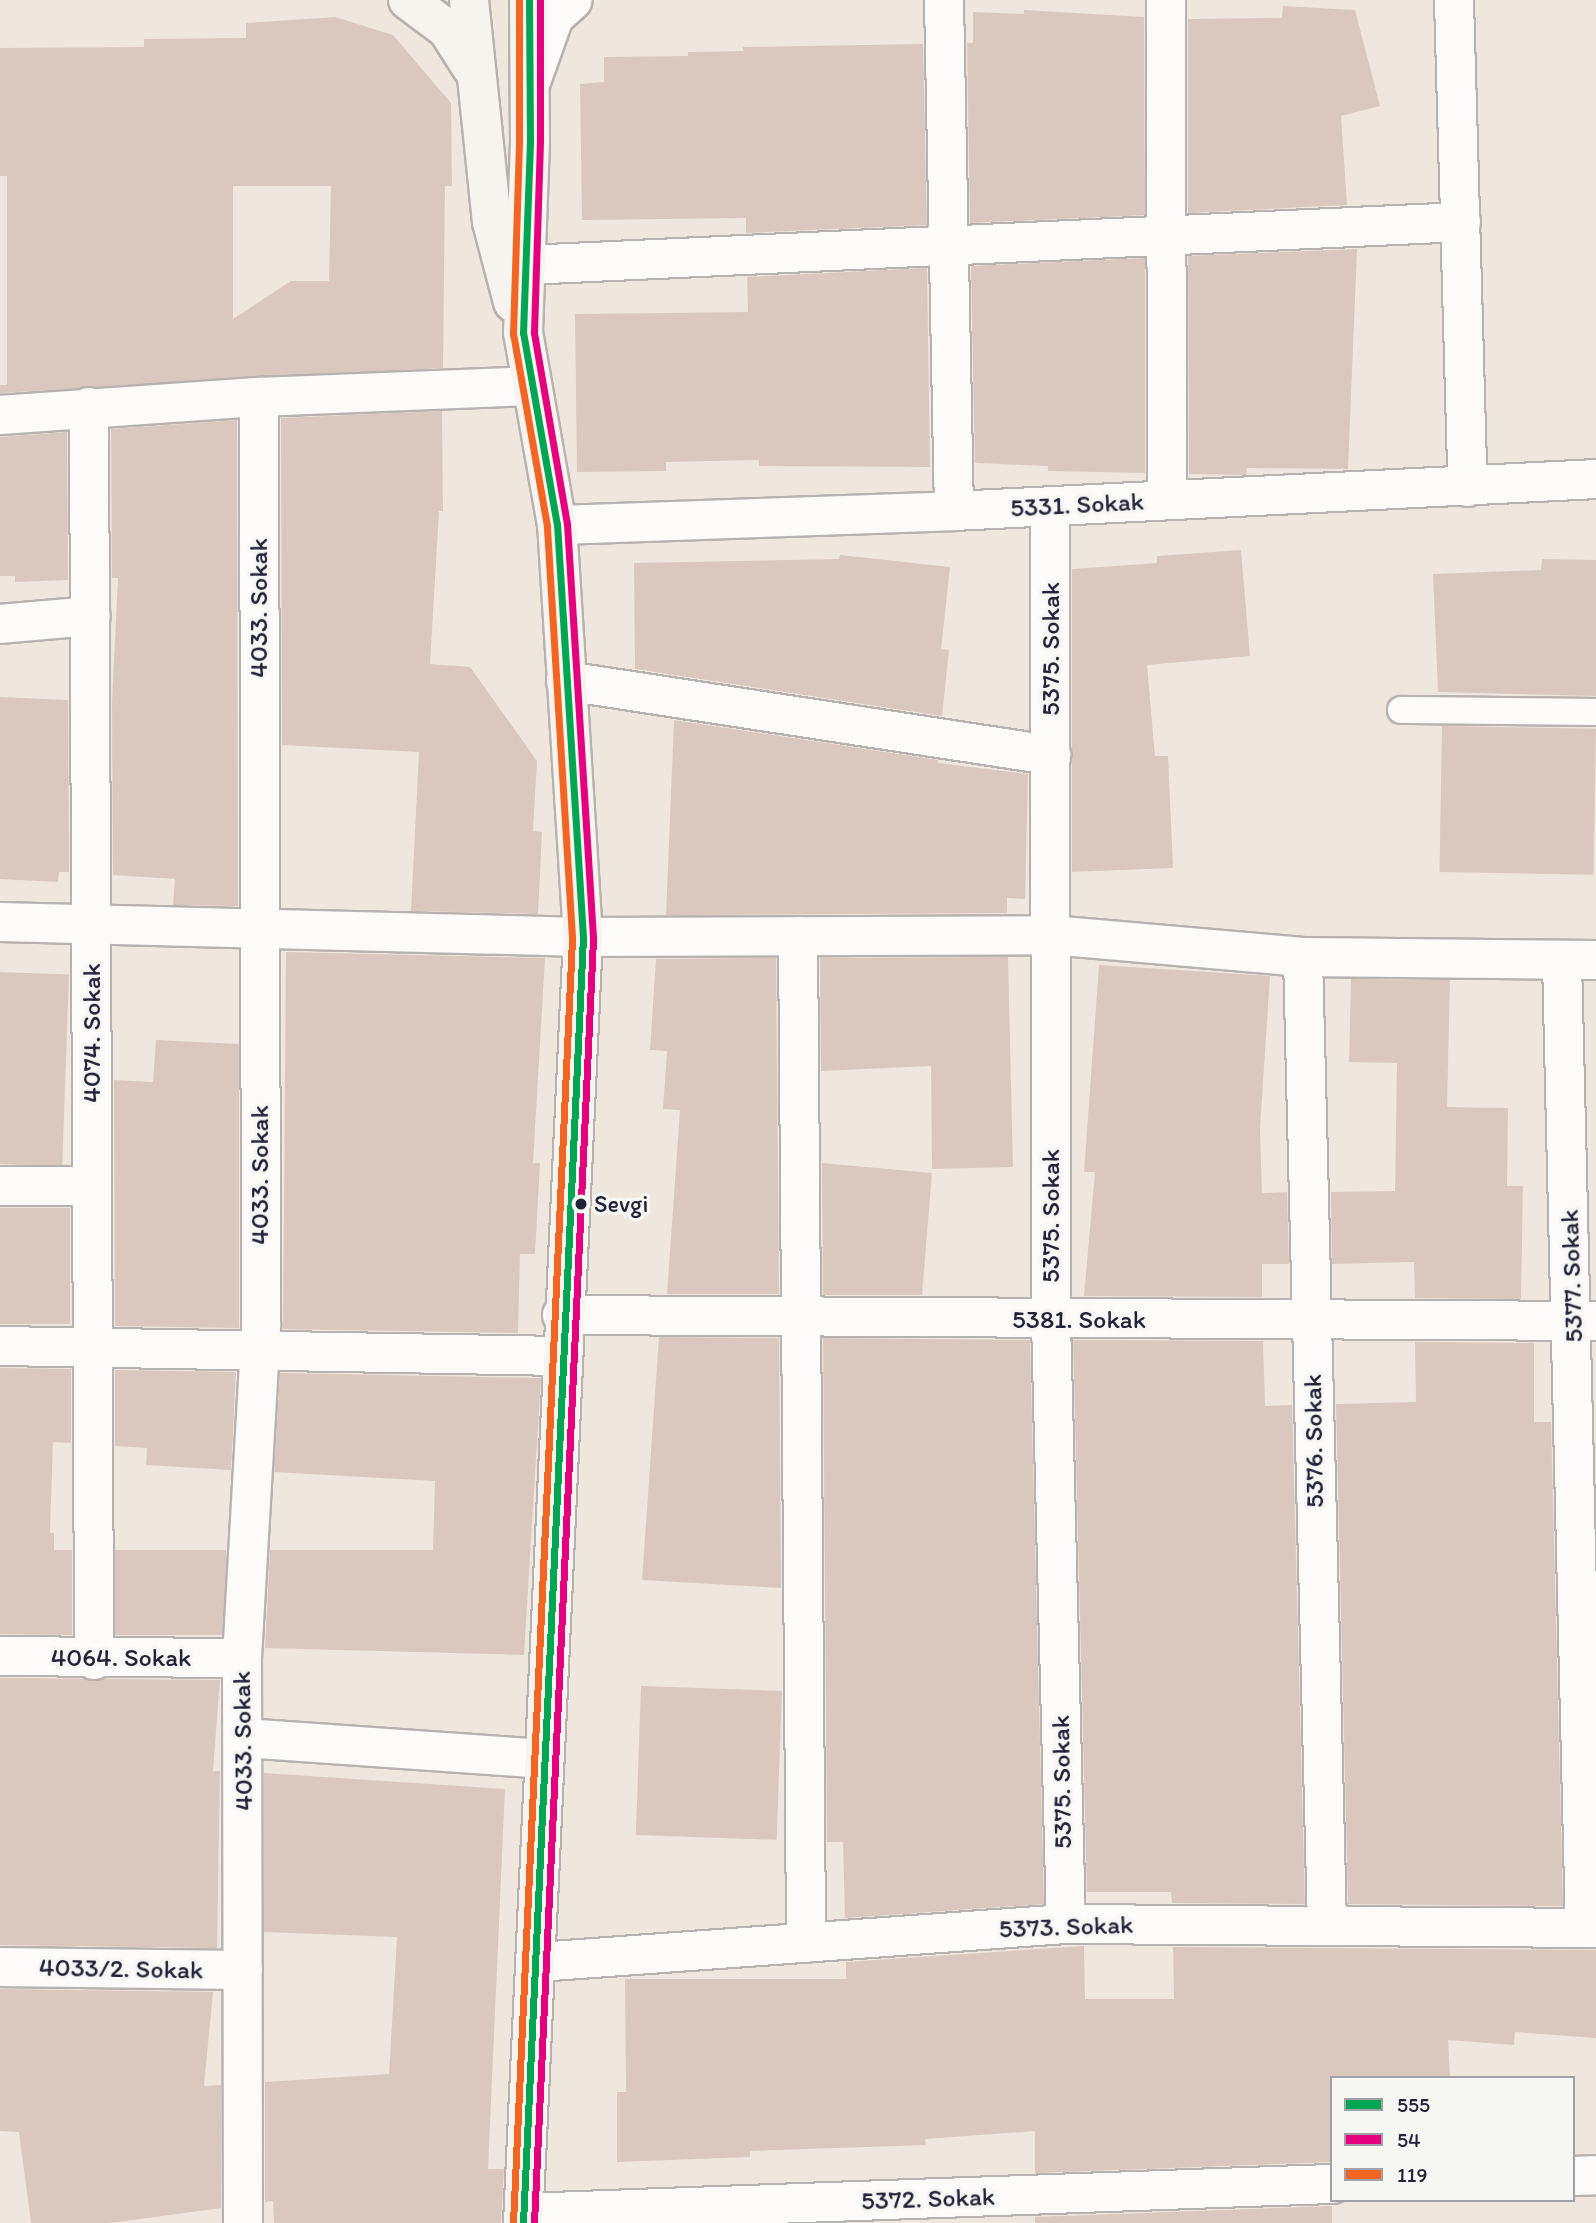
<!DOCTYPE html>
<style>
body{margin:0}
#map{position:relative;width:1596px;height:2223px;overflow:hidden;background:#efe7de;font-family:Itim,sans-serif}
div>[style]{position:absolute}
.building>*{inset:0;background:#dac8bf;transform-origin:0 0}
.roads{filter:drop-shadow(2px 0 #b7b2af) drop-shadow(-2px 0 #b7b2af) drop-shadow(0 2px #b7b2af) drop-shadow(0 -2px #b7b2af)}
.lane>*{height:26px;margin:-13px;padding:0 13px;transform-origin:13px;border-radius:13px;background:#fdfbfa}
.street>*{height:38px;margin:-19px;padding:0 19px;transform-origin:19px;border-radius:19px;background:#fdfbfa}
.secondary>*{height:38px;margin:-19px;padding:0 19px;transform-origin:19px;border-radius:19px;background:#f7f3ef}
.bus-1>*{height:7px;margin:-3.5px;padding:0 3.5px;transform-origin:3.5px;border-radius:3.5px;background:#00a651}
.bus-2>*{height:7px;margin:-3.5px;padding:0 3.5px;transform-origin:3.5px;border-radius:3.5px;background:#e5007d}
.bus-3>*{height:7px;margin:-3.5px;padding:0 3.5px;transform-origin:3.5px;border-radius:3.5px;background:#f26522}
.dots>*{width:19px;height:19px;translate:-50% -50%;box-sizing:border-box;border:4px solid #f6f6f2;border-radius:50%}
span{translate:-50% -50%;white-space:nowrap;text-align:center;line-height:1.15;-webkit-text-stroke:7px #f6f6f2;paint-order:stroke}
.bus-label{font-size:24px;color:#22223b}
.left{translate:0 -50%;text-align:left}
.street-label{font-size:26px;color:#22223b}
.legend{position:absolute;left:1330px;top:2076px;width:245px;height:126px;box-sizing:border-box;background:#f6f6f2;border:2px solid #a1a1a9;margin:0;padding:9px 12px;list-style:none;font-size:21px;color:#22223b}
.legend li{display:flex;align-items:center;gap:14px;height:35px}
.legend b{width:35px;border:2px solid #a1a1a9}
</style>
<div id="map">
<div class="building">
<i style="clip-path:polygon(1283px 6px,1355px 10px,1380px 106px,1341px 116px,1347px 205px,1188px 213px,1188px 19px,1282px 18px)"></i>
<i style="clip-path:polygon(1024px 10px,1144px 17px,1145px 215px,970px 223px,967px 43px,973px 43px,973px 12px,1024px 14px)"></i>
<i style="clip-path:polygon(evenodd,335px 17px,393px 35px,451px 103px,452px 186px,445px 186px,443px 368px,0 393px,0 385px,7px 385px,7px 176px,0 176px,0 48px,144px 47px,144px 39px,246px 38px,246px 23px,335px 17px,233px 186px,331px 186px,329px 281px,291px 281px,233px 319px,233px 186px)"></i>
<i style="clip-path:polygon(923px 44px,927px 225px,746px 233px,746px 218px,582px 220px,580px 84px,604px 82px,604px 57px,688px 56px,688px 52px,743px 51px,743px 47px)"></i>
<i style="clip-path:polygon(1357px 249px,1348px 469px,1247px 468px,1246px 475px,1189px 474px,1188px 256px)"></i>
<i style="clip-path:polygon(1145px 258px,1145px 473px,1048px 471px,1048px 466px,975px 463px,971px 266px)"></i>
<i style="clip-path:polygon(927px 268px,930px 467px,759px 466px,759px 460px,666px 462px,666px 471px,577px 472px,575px 314px,748px 312px,747px 277px)"></i>
<i style="clip-path:polygon(442px 411px,443px 511px,439px 511px,430px 664px,470px 667px,537px 761px,533px 831px,542px 832px,538px 914px,411px 911px,419px 752px,282px 745px,281px 418px)"></i>
<i style="clip-path:polygon(237px 420px,238px 906px,173px 905px,175px 879px,113px 875px,112px 702px,118px 578px,112px 578px,111px 429px)"></i>
<i style="clip-path:polygon(67px 432px,68px 580px,15px 582px,15px 576px,0 576px,0 437px)"></i>
<i style="clip-path:polygon(1241px 550px,1250px 656px,1147px 665px,1155px 756px,1168px 756px,1173px 868px,1072px 872px,1072px 569px,1157px 563px,1157px 556px)"></i>
<i style="clip-path:polygon(840px 555px,950px 567px,941px 649px,949px 650px,942px 716px,635px 669px,634px 563px,839px 559px)"></i>
<i style="clip-path:polygon(1542px 559px,1596px 560px,1596px 696px,1438px 692px,1433px 574px,1541px 570px)"></i>
<i style="clip-path:polygon(0 697px,68px 700px,69px 872px,59px 872px,58px 882px,0 879px)"></i>
<i style="clip-path:polygon(674px 720px,938px 760px,938px 763px,1028px 774px,1025px 899px,1007px 898px,1007px 913px,666px 915px)"></i>
<i style="left:1442px;top:726px;width:154px;height:146px;rotate:1deg"></i>
<i style="clip-path:polygon(286px 952px,545px 958px,533px 1163px,540px 1163px,535px 1254px,520px 1254px,518px 1333px,283px 1329px)"></i>
<i style="clip-path:polygon(1008px 957px,1013px 1167px,932px 1169px,931px 1066px,821px 1071px,820px 958px)"></i>
<i style="clip-path:polygon(776px 958px,779px 1294px,667px 1294px,680px 1110px,663px 1109px,667px 1051px,650px 1050px,656px 959px)"></i>
<i style="clip-path:polygon(1099px 965px,1270px 976px,1260px 1128px,1262px 1193px,1287px 1192px,1289px 1264px,1262px 1264px,1262px 1297px,1084px 1296px,1095px 1172px,1084px 1172px)"></i>
<i style="left:0;top:972px;width:69px;height:192px;rotate:2deg"></i>
<i style="clip-path:polygon(1351px 979px,1450px 980px,1447px 1107px,1508px 1108px,1507px 1186px,1523px 1186px,1521px 1299px,1415px 1298px,1414px 1262px,1332px 1264px,1331px 1192px,1395px 1191px,1397px 1063px,1349px 1062px)"></i>
<i style="clip-path:polygon(156px 1040px,239px 1044px,239px 1328px,115px 1326px,114px 1080px,153px 1082px)"></i>
<i style="clip-path:polygon(822px 1163px,932px 1173px,922px 1295px,823px 1295px)"></i>
<i style="left:0;top:1208px;width:70px;height:116px"></i>
<i style="clip-path:polygon(659px 1337px,779px 1338px,781px 1588px,642px 1580px)"></i>
<i style="clip-path:polygon(823px 1338px,1030px 1340px,1044px 1904px,845px 1918px,843px 1842px,827px 1842px)"></i>
<i style="clip-path:polygon(1073px 1340px,1263px 1341px,1265px 1406px,1292px 1405px,1305px 1904px,1172px 1903px,1171px 1892px,1087px 1892px)"></i>
<i style="clip-path:polygon(1415px 1342px,1534px 1343px,1534px 1422px,1551px 1422px,1563px 1906px,1348px 1904px,1336px 1404px,1416px 1402px)"></i>
<i style="clip-path:polygon(0 1368px,71px 1369px,71px 1443px,53px 1442px,50px 1533px,54px 1533px,54px 1550px,72px 1550px,72px 1635px,0 1634px)"></i>
<i style="clip-path:polygon(115px 1370px,236px 1372px,231px 1470px,146px 1465px,147px 1448px,115px 1446px)"></i>
<i style="clip-path:polygon(280px 1373px,541px 1378px,524px 1655px,265px 1648px,270px 1550px,433px 1550px,435px 1481px,274px 1472px)"></i>
<i style="left:115px;top:1550px;width:111px;height:85px"></i>
<i style="clip-path:polygon(0 1678px,220px 1680px,213px 1771px,220px 1771px,217px 1948px,0 1945px)"></i>
<i style="left:641px;top:1686px;width:141px;height:149px;rotate:2deg"></i>
<i style="clip-path:polygon(264px 1773px,505px 1789px,488px 2169px,504px 2169px,501px 2223px,274px 2223px,273px 2201px,265px 2202px,265px 2082px,389px 2074px,397px 1937px,264px 1932px)"></i>
<i style="clip-path:polygon(1084px 1946px,1085px 1999px,1174px 1999px,1173px 1947px,1596px 1950px,1596px 2038px,1515px 2032px,1514px 2045px,1448px 2040px,1450px 2078px,1332px 2078px,1332px 2162px,1035px 2173px,1035px 2131px,925px 2139px,926px 2145px,750px 2151px,750px 2157px,617px 2162px,617px 2092px,626px 2092px,625px 1979px,846px 1979px,846px 1962px)"></i>
<i style="clip-path:polygon(0 1989px,213px 1992px,204px 2086px,221px 2085px,221px 2208px,110px 2223px,31px 2223px,19px 2132px,0 2131px)"></i>
<i style="clip-path:polygon(1332px 2206px,1332px 2223px,1035px 2223px,1035px 2217px)"></i>
</div>
<div class="roads">
<div class="lane">
<i style="left:1401px;top:710px;width:195px;rotate:0.6deg"></i>
</div>
<div class="street">
<i style="left:944px;top:0;width:511px;rotate:88.88deg"></i>
<i style="left:1166px;top:0;width:500px;rotate:89.89deg"></i>
<i style="left:1454px;top:0;width:487px;rotate:88.4deg"></i>
<i style="left:532px;top:79px;width:66px;rotate:-70.5deg"></i>
<i style="left:554px;top:17px;width:25px;rotate:-42deg"></i>
<i style="left:526px;top:265px;width:936px;rotate:-2.63deg"></i>
<i style="left:89px;top:407px;width:1253px;rotate:89.77deg"></i>
<i style="left:0;top:415px;width:260px;rotate:-4deg"></i>
<i style="left:1050px;top:507px;width:813px;rotate:89.93deg"></i>
<i style="left:1051px;top:1320px;width:604px;rotate:88.58deg"></i>
<i style="left:557px;top:525px;width:397px;rotate:-2deg"></i>
<i style="left:954px;top:511px;width:643px;rotate:-2.85deg"></i>
<i style="left:0;top:624px;width:91px;rotate:-5deg"></i>
<i style="left:566px;top:681px;width:491px;rotate:8.7deg"></i>
<i style="left:0;top:922px;width:583px;rotate:1.47deg"></i>
<i style="left:583px;top:937px;width:468px;rotate:-0.2deg"></i>
<i style="left:1051px;top:935px;width:253px;rotate:5deg"></i>
<i style="left:1303px;top:957px;width:293px;rotate:0.6deg"></i>
<i style="left:798px;top:936px;width:1007px;rotate:89.54deg"></i>
<i style="left:1303px;top:957px;width:968px;rotate:88.58deg"></i>
<i style="left:1562px;top:960px;width:968px;rotate:88.64deg"></i>
<i style="left:0;top:1186px;width:92px"></i>
<i style="left:562px;top:1315px;width:1034px;rotate:0.33deg"></i>
<i style="left:0;top:1346px;width:560px;rotate:1.02deg"></i>
<i style="left:0;top:1656px;width:242px;rotate:0.5deg"></i>
<i style="left:245px;top:1738px;width:298px;rotate:4deg"></i>
<i style="left:538px;top:1962px;width:529px;rotate:-4.12deg"></i>
<i style="left:1066px;top:1924px;width:530px;rotate:0.43deg"></i>
<i style="left:0;top:1967px;width:243px;rotate:0.7deg"></i>
<i style="left:1573px;top:2176px;width:23px;rotate:-2deg"></i>
<i style="left:524px;top:2213px;width:809px;rotate:-2.06deg"></i>
<i style="left:243px;top:2223px;width:565px;rotate:-90.1deg"></i>
<i style="left:242px;top:1658px;width:335px;rotate:-86.7deg"></i>
<i style="left:261px;top:1324px;width:927px;rotate:-90.12deg"></i>
<i style="left:259px;top:397px;width:271px;rotate:-2.3deg"></i>
</div>
<div class="secondary">
<i style="left:408px;top:0;width:49px;rotate:36.6deg"></i>
<i style="left:447px;top:29px;width:46px;rotate:57.3deg"></i>
<i style="left:469px;top:0;width:223px;rotate:84.1deg"></i>
<i style="left:492px;top:222px;width:83px;rotate:75.3deg"></i>
<i style="left:523px;top:2223px;width:1287px;rotate:-87.33deg"></i>
<i style="left:583px;top:937px;width:413px;rotate:-93.6deg"></i>
<i style="left:557px;top:525px;width:195px;rotate:-100deg"></i>
<i style="left:523px;top:333px;width:192px;rotate:-87.9deg"></i>
<i style="left:530px;top:141px;width:141px;rotate:-90.4deg"></i>
</div>
</div>
<div class="bus-1">
<i style="left:523px;top:2223px;width:1287px;rotate:-87.33deg"></i>
<i style="left:583px;top:937px;width:413px;rotate:-93.6deg"></i>
<i style="left:557px;top:525px;width:195px;rotate:-100deg"></i>
<i style="left:523px;top:333px;width:192px;rotate:-87.9deg"></i>
<i style="left:530px;top:141px;width:141px;rotate:-90.4deg"></i>
</div>
<div class="bus-2">
<i style="left:534px;top:2223px;width:1287px;rotate:-87.37deg"></i>
<i style="left:593px;top:937px;width:414px;rotate:-93.6deg"></i>
<i style="left:567px;top:524px;width:195px;rotate:-99.8deg"></i>
<i style="left:534px;top:332px;width:191px;rotate:-88.2deg"></i>
<i style="left:540px;top:141px;width:141px;rotate:-90deg"></i>
</div>
<div class="bus-3">
<i style="left:513px;top:2223px;width:1287px;rotate:-87.37deg"></i>
<i style="left:572px;top:937px;width:412px;rotate:-93.5deg"></i>
<i style="left:547px;top:526px;width:195px;rotate:-100deg"></i>
<i style="left:513px;top:334px;width:193px;rotate:-88.2deg"></i>
<i style="left:519px;top:141px;width:141px;rotate:-90deg"></i>
</div>
<div class="dots">
<i style="left:581px;top:1204px;background:#22223b"></i>
</div>
<div class="bus-label">
<span class="left" style="left:594px;top:1204px">Sevgi</span>
</div>
<div class="street-label">
<span style="left:1077px;top:505px;rotate:-3deg">5331. Sokak</span>
<span style="left:259px;top:608px;rotate:-90deg">4033. Sokak</span>
<span style="left:1051px;top:649px;rotate:-90deg">5375. Sokak</span>
<span style="left:92px;top:1033px;rotate:-90deg">4074. Sokak</span>
<span style="left:260px;top:1175px;rotate:-90deg">4033. Sokak</span>
<span style="left:1051px;top:1216px;rotate:-90deg">5375. Sokak</span>
<span style="left:1572px;top:1276px;rotate:-92deg">5377. Sokak</span>
<span style="left:1079px;top:1320px">5381. Sokak</span>
<span style="left:1314px;top:1441px;rotate:-91deg">5376. Sokak</span>
<span style="left:121px;top:1658px">4064. Sokak</span>
<span style="left:243px;top:1741px;rotate:-91deg">4033. Sokak</span>
<span style="left:1062px;top:1782px;rotate:-91deg">5375. Sokak</span>
<span style="left:1066px;top:1927px;rotate:-2deg">5373. Sokak</span>
<span style="left:121px;top:1969px;rotate:1deg">4033/2. Sokak</span>
<span style="left:928px;top:2199px;rotate:-2deg">5372. Sokak</span>
</div>
<ul class="legend">
<li><b style="height:9px;background:#00a651"></b>555</li>
<li><b style="height:9px;background:#e5007d"></b>54</li>
<li><b style="height:9px;background:#f26522"></b>119</li>
</ul>
</div>
